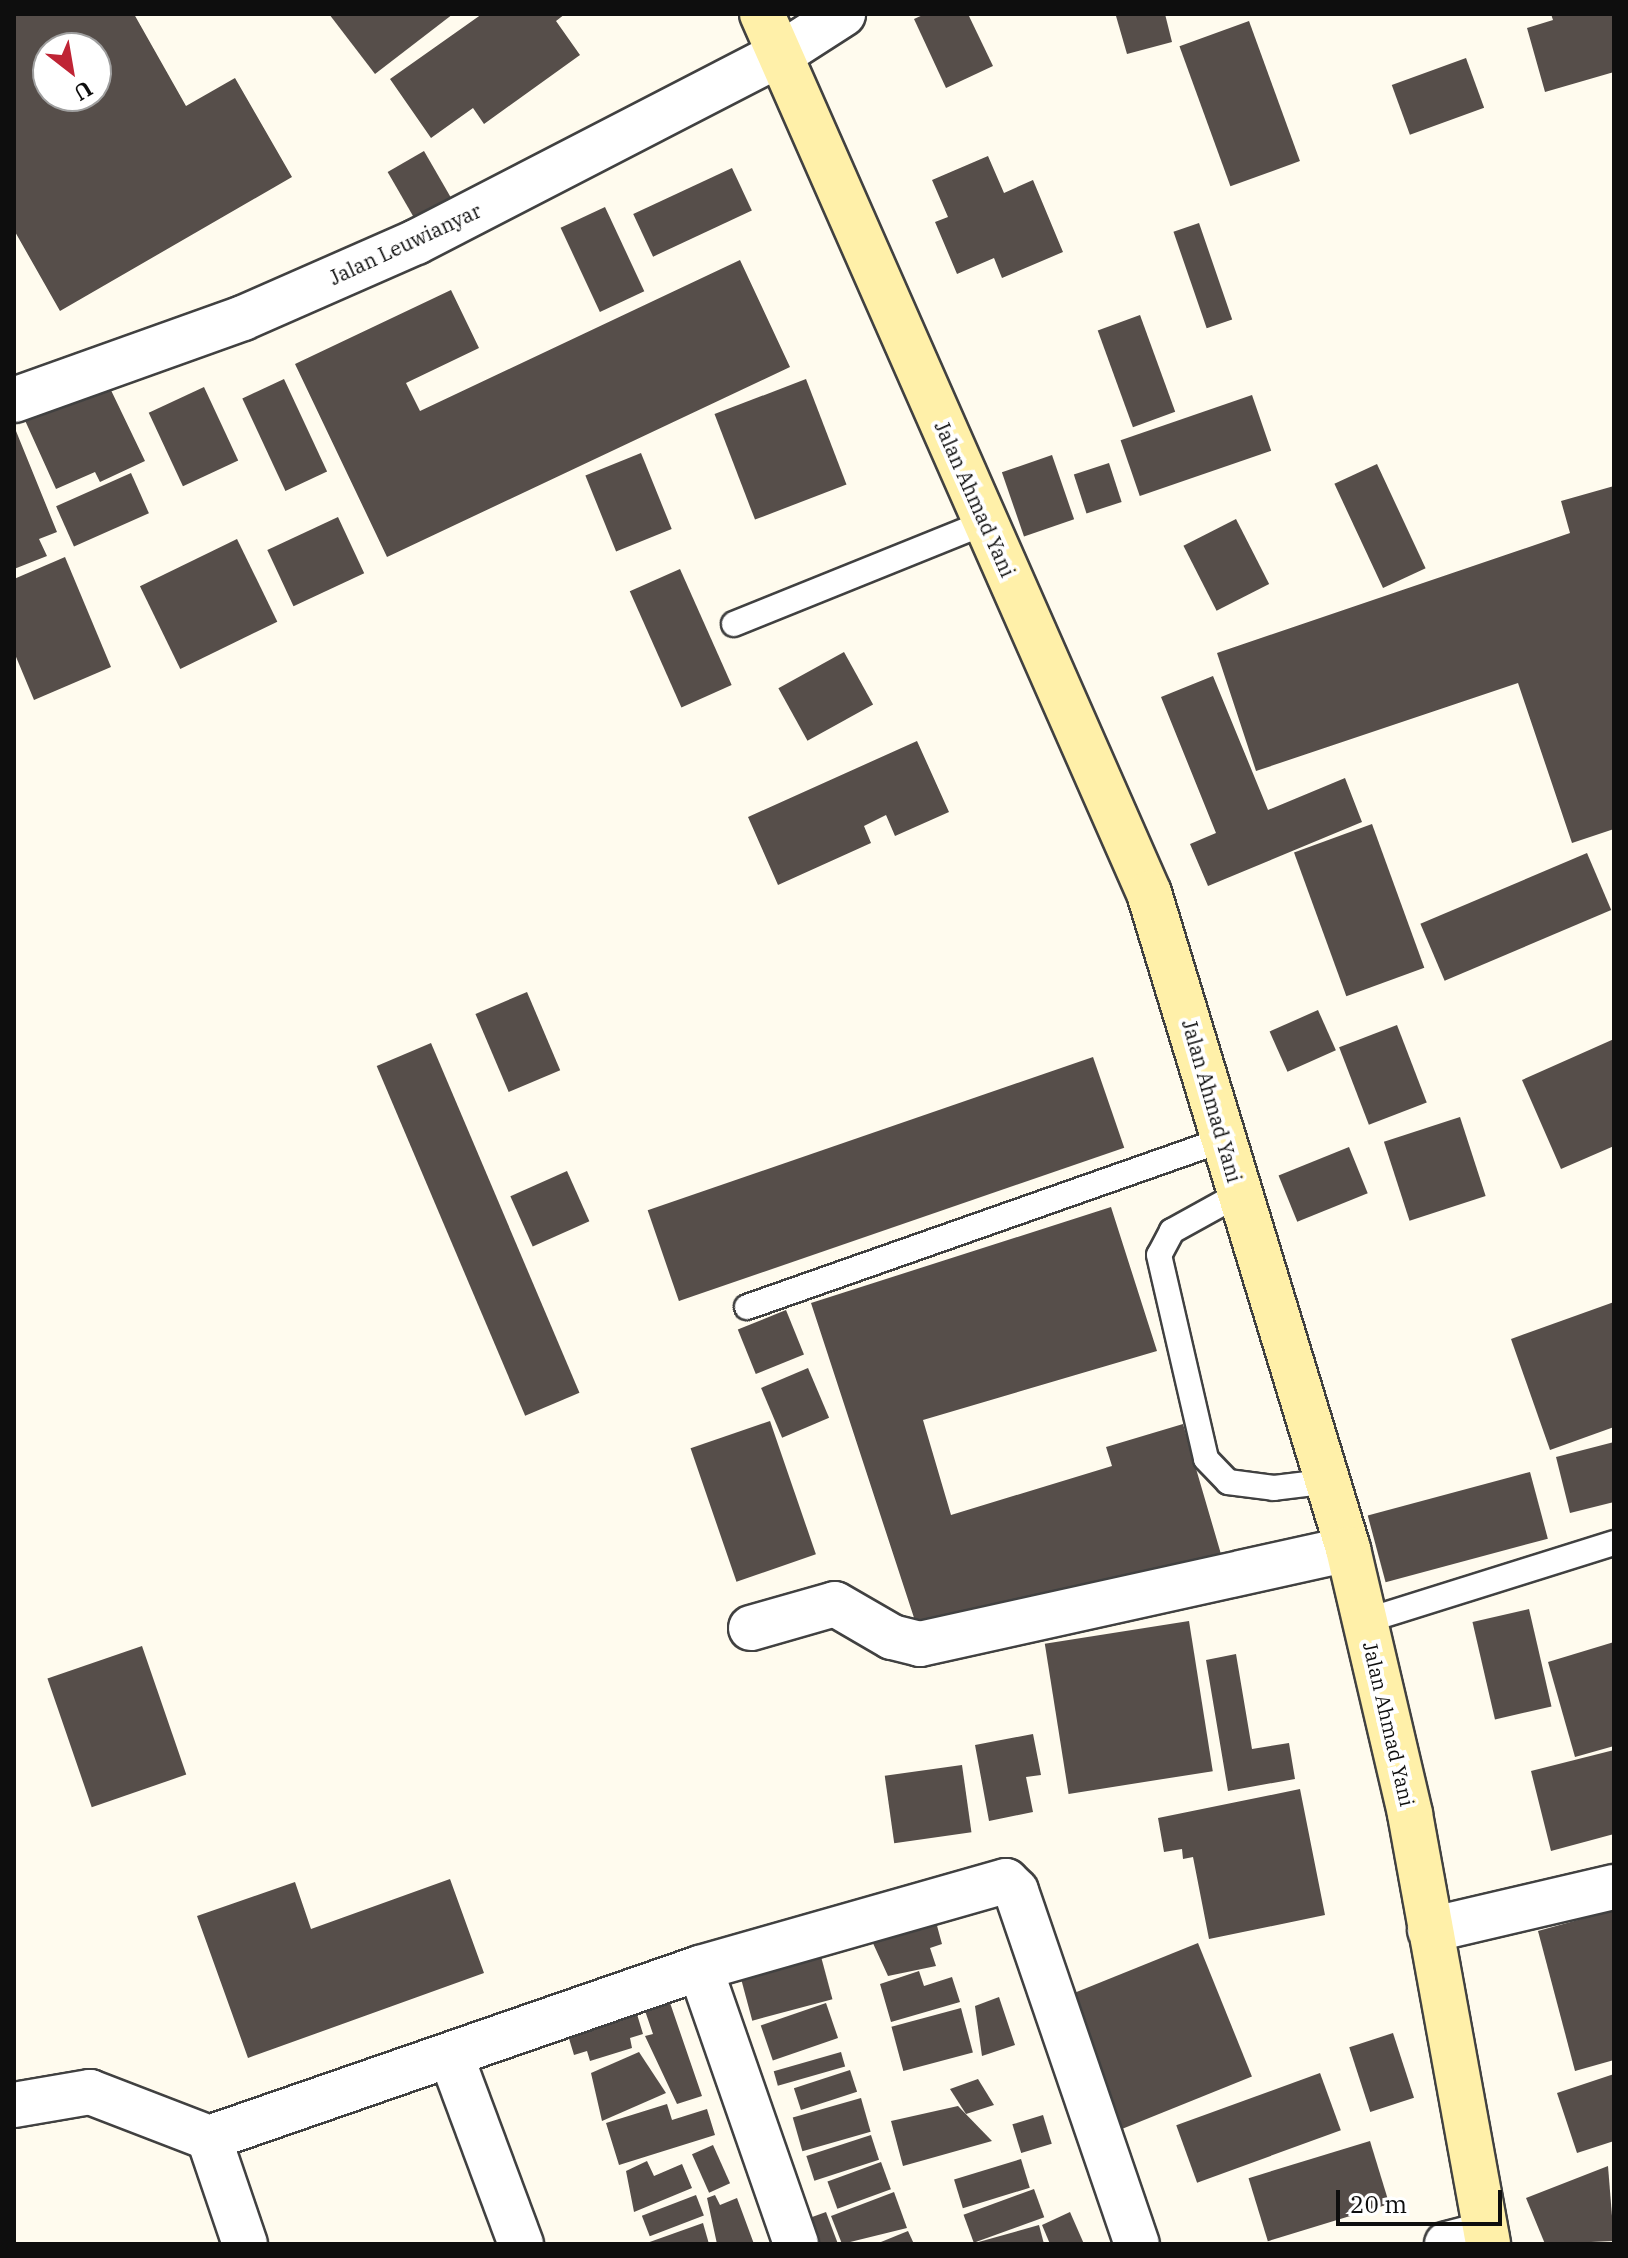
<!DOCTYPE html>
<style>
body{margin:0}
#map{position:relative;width:1628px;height:2258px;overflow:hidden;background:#fffbee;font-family:"IBM Plex Serif",serif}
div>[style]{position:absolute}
.building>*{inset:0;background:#564e4a;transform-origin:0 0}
.roads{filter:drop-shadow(2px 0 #414141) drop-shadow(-2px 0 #414141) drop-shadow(0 2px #414141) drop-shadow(0 -2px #414141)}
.lane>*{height:24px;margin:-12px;padding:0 12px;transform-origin:12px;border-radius:12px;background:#fff}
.street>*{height:44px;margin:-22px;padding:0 22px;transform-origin:22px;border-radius:22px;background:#fff}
.secondary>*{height:44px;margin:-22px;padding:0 22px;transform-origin:22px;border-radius:22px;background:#fff0a9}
span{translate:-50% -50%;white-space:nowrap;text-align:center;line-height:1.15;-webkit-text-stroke:8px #fff;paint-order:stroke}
.street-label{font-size:20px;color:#0e0e0e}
.frame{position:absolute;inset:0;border:16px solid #0e0e0e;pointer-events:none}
.north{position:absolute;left:32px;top:32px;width:80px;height:80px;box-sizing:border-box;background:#fff;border:2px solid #9f9f9f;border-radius:50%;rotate:149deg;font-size:22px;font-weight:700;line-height:32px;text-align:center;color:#0e0e0e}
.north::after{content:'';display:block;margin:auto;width:28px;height:36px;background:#bf2435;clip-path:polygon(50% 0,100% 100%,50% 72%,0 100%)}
.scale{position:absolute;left:1336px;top:2190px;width:166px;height:36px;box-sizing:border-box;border:4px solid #0e0e0e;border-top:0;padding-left:10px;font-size:24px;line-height:28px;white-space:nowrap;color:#0e0e0e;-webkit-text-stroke:6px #fff;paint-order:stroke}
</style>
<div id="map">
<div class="building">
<i style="clip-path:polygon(evenodd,14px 14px,134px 14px,186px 106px,235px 78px,292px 177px,60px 311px,14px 230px,14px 14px,48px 48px,96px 48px,96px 96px,48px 96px,48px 48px)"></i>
<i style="clip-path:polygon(329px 14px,453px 14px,375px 74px)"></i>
<i style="clip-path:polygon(482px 14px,565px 14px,556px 21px,580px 55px,484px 124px,473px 108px,431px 138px,390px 79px)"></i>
<i style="clip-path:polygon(925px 14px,968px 14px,993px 66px,946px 88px,914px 19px)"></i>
<i style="clip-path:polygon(1122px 14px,1165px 14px,1172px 42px,1127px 54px,1116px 16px)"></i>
<i style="clip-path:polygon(1551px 14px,1614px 14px,1614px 72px,1545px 92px,1527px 28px,1553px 20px)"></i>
<i style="left:1249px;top:21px;width:149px;height:74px;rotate:70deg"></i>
<i style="left:1466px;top:58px;width:53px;height:79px;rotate:70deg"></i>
<i style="left:424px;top:151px;width:56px;height:42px;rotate:60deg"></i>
<i style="clip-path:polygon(988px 156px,1004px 193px,1033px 180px,1063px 252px,1002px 278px,994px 258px,957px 274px,935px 222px,948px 217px,932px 180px)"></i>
<i style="left:732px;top:168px;width:47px;height:109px;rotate:65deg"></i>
<i style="left:605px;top:207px;width:93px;height:49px;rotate:65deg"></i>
<i style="left:1199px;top:223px;width:102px;height:27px;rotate:71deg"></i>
<i style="clip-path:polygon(740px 260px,790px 367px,387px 557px,295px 364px,451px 290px,479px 348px,406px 383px,420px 411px)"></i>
<i style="left:1140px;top:315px;width:103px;height:45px;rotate:70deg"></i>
<i style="left:284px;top:379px;width:102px;height:46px;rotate:65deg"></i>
<i style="left:806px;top:379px;width:113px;height:98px;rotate:69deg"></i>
<i style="clip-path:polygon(108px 384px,145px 461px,100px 482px,95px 472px,56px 489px,23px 416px)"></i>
<i style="left:204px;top:387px;width:81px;height:61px;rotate:65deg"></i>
<i style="left:1252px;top:395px;width:59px;height:139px;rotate:71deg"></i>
<i style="clip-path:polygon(16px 431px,57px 532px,39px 539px,47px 556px,14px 569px)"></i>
<i style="left:641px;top:453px;width:82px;height:60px;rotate:68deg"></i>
<i style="left:1052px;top:455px;width:68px;height:53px;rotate:71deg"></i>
<i style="left:1109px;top:463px;width:41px;height:37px;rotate:72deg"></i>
<i style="left:1377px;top:464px;width:115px;height:47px;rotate:65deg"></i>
<i style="left:131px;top:473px;width:44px;height:82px;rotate:66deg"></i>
<i style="clip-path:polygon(1614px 486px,1614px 829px,1572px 843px,1518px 683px,1256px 771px,1217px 653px,1570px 533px,1561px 501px)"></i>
<i style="left:338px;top:517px;width:62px;height:78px;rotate:65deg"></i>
<i style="left:1236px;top:519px;width:73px;height:59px;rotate:63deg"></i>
<i style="left:237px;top:539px;width:92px;height:108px;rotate:64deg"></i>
<i style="clip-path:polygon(65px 557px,111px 667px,34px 700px,14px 652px,14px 579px)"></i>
<i style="left:680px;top:569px;width:127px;height:55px;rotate:66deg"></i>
<i style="left:844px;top:652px;width:60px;height:75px;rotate:61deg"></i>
<i style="clip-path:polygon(1213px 676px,1268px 810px,1345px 778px,1362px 822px,1208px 886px,1190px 844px,1216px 833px,1161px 697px)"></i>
<i style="clip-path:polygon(917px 741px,949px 812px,895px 836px,886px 815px,864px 826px,871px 843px,778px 885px,748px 817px)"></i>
<i style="left:1372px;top:824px;width:153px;height:83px;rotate:70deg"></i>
<i style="left:1587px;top:853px;width:62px;height:181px;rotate:67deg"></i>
<i style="left:527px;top:992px;width:85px;height:56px;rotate:67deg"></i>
<i style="left:1318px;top:1010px;width:44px;height:53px;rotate:66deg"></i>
<i style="left:1397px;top:1025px;width:83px;height:62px;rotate:69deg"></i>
<i style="clip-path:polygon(1614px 1039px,1614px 1146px,1561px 1169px,1522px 1080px)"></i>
<i style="left:431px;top:1043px;width:380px;height:59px;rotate:67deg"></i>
<i style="left:1093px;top:1057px;width:96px;height:471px;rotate:71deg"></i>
<i style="left:1460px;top:1117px;width:83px;height:80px;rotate:72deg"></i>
<i style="left:1349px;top:1147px;width:50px;height:76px;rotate:68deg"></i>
<i style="left:567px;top:1171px;width:55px;height:62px;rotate:66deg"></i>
<i style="clip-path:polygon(1111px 1207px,1157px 1351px,923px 1420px,951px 1515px,1112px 1466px,1106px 1447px,1183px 1424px,1223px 1561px,918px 1630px,811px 1303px)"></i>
<i style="clip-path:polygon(1614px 1302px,1614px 1427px,1550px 1450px,1511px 1339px)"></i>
<i style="left:786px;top:1310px;width:48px;height:52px;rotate:68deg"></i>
<i style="left:808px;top:1368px;width:54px;height:51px;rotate:67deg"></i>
<i style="left:770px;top:1421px;width:141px;height:84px;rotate:71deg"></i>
<i style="clip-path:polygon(1614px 1442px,1614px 1502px,1570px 1513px,1556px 1457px)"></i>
<i style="left:1530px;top:1472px;width:69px;height:168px;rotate:75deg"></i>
<i style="left:1529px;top:1609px;width:100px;height:58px;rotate:77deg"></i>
<i style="left:1189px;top:1621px;width:152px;height:146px;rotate:81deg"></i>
<i style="clip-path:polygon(1614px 1642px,1614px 1746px,1575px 1757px,1548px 1662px)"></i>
<i style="left:142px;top:1646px;width:136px;height:100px;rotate:71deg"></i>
<i style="clip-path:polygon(1236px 1654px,1252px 1749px,1289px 1743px,1295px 1779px,1228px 1791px,1206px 1660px)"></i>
<i style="clip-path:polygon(1033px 1734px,1041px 1775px,1026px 1777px,1033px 1812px,989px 1821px,975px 1745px)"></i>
<i style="clip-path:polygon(1614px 1750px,1614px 1834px,1551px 1851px,1531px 1771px)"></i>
<i style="left:962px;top:1765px;width:68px;height:78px;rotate:82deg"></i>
<i style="clip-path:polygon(1300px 1789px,1325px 1915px,1209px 1939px,1193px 1857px,1183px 1859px,1182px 1849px,1164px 1852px,1158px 1818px)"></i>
<i style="clip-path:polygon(450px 1879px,484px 1973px,248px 2058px,197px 1916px,295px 1882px,311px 1929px)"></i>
<i style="clip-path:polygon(1614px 1910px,1614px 2060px,1575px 2071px,1538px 1931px)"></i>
<i style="clip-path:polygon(936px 1922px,942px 1944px,930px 1948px,936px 1966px,888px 1976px,866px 1928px)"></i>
<i style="left:1198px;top:1943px;width:144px;height:141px;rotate:68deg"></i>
<i style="left:819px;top:1949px;width:52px;height:83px;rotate:75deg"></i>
<i style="clip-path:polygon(919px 1971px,924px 1986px,952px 1977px,960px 2002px,891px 2022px,880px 1984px)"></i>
<i style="clip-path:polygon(668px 1997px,702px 2096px,677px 2104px,645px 2036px,653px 2034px,643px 2005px)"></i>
<i style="clip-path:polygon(999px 1997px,1015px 2045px,982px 2056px,975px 2006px)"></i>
<i style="clip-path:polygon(633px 2001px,643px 2034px,630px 2038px,632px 2048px,590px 2061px,587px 2051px,574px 2055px,564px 2022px)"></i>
<i style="left:826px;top:2003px;width:37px;height:69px;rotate:71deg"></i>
<i style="left:961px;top:2008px;width:46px;height:72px;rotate:75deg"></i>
<i style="left:1393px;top:2033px;width:68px;height:46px;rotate:72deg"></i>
<i style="clip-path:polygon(639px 2052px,666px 2093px,602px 2121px,591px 2073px)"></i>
<i style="left:841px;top:2052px;width:15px;height:70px;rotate:74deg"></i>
<i style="left:850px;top:2070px;width:23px;height:59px;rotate:72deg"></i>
<i style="left:1320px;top:2073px;width:61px;height:153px;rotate:70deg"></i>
<i style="clip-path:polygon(1614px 2074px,1614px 2141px,1577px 2153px,1557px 2093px)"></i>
<i style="clip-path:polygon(978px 2079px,994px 2105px,966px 2114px,950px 2089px)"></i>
<i style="left:861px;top:2098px;width:35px;height:71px;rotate:74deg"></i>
<i style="clip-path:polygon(667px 2104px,672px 2120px,707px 2109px,715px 2135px,619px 2165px,606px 2123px)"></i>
<i style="clip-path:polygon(958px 2106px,992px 2141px,903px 2166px,891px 2121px)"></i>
<i style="left:1043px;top:2115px;width:30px;height:32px;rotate:73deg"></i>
<i style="left:871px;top:2135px;width:26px;height:68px;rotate:72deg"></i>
<i style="left:1370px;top:2141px;width:66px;height:127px;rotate:73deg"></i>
<i style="left:713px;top:2145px;width:42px;height:23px;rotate:66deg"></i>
<i style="left:1021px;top:2159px;width:30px;height:70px;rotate:73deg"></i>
<i style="clip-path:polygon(647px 2161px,654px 2176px,682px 2164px,692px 2188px,634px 2212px,626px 2171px)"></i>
<i style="left:881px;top:2162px;width:29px;height:57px;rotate:70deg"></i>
<i style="clip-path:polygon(1608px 2166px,1614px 2241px,1545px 2244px,1526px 2198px)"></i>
<i style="left:1034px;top:2189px;width:30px;height:75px;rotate:70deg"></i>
<i style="clip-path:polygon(894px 2192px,907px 2228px,842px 2244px,831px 2216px)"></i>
<i style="left:696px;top:2195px;width:22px;height:58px;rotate:69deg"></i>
<i style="clip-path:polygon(715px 2195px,720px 2205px,737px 2198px,754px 2244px,717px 2244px,707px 2198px)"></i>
<i style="clip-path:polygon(826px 2212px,838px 2244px,810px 2244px,801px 2221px)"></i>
<i style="clip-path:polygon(1070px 2212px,1084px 2244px,1050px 2244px,1042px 2225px)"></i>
<i style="clip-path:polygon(703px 2223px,709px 2244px,644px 2244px)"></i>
<i style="clip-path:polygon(1039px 2225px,1044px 2244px,975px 2244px,975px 2243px)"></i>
<i style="clip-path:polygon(908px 2231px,914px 2244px,876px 2244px)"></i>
</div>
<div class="roads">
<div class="lane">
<i style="left:734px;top:624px;width:270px;rotate:-22deg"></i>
<i style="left:1239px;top:1194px;width:77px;rotate:151.1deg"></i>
<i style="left:1172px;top:1231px;width:27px;rotate:118deg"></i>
<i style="left:1159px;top:1255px;width:209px;rotate:77deg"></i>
<i style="left:1206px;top:1459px;width:32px;rotate:46deg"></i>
<i style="left:1228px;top:1482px;width:46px;rotate:7.4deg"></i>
<i style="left:1274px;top:1488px;width:57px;rotate:-7deg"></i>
<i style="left:747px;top:1307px;width:507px;rotate:-19.36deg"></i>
<i style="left:1365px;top:1621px;width:261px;rotate:-17.4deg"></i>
</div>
<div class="street">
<i style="left:14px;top:400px;width:243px;rotate:-19.7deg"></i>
<i style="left:243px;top:318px;width:189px;rotate:-23.7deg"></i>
<i style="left:416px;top:242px;width:411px;rotate:-27.3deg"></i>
<i style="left:781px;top:54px;width:74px;rotate:-32.8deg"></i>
<i style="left:751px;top:1628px;width:87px;rotate:-15.9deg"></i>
<i style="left:835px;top:1604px;width:66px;rotate:30.1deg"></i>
<i style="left:892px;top:1637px;width:29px;rotate:14deg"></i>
<i style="left:920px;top:1644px;width:438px;rotate:-12.5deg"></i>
<i style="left:1430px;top:1930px;width:189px;rotate:-13.2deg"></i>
<i style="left:700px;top:1968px;width:292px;rotate:70.8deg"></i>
<i style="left:451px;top:2056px;width:201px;rotate:69.6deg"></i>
<i style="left:14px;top:2105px;width:77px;rotate:-9.7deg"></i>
<i style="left:90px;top:2092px;width:128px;rotate:21.1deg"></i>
<i style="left:245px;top:2244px;width:112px;rotate:-108.8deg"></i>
<i style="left:209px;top:2138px;width:520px;rotate:-19.1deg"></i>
<i style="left:700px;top:1968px;width:318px;rotate:-15.9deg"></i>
<i style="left:1006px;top:1881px;width:14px;rotate:45deg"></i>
<i style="left:1016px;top:1891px;width:373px;rotate:71.1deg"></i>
<i style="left:1447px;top:2244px;width:40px;rotate:-14.4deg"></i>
</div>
<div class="secondary">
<i style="left:762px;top:14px;width:960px;rotate:66.24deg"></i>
<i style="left:1149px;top:893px;width:686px;rotate:73.12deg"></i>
<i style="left:1348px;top:1549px;width:272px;rotate:76.8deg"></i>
<i style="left:1410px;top:1814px;width:437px;rotate:79.7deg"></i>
</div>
</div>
<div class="street-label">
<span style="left:405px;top:244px;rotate:-25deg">Jalan Leuwianyar</span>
<span style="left:975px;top:499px;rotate:66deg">Jalan Ahmad Yani</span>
<span style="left:1212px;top:1101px;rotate:74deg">Jalan Ahmad Yani</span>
<span style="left:1389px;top:1724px;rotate:77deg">Jalan Ahmad Yani</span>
</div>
<div class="frame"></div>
<div class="north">U</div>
<div class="scale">20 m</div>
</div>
